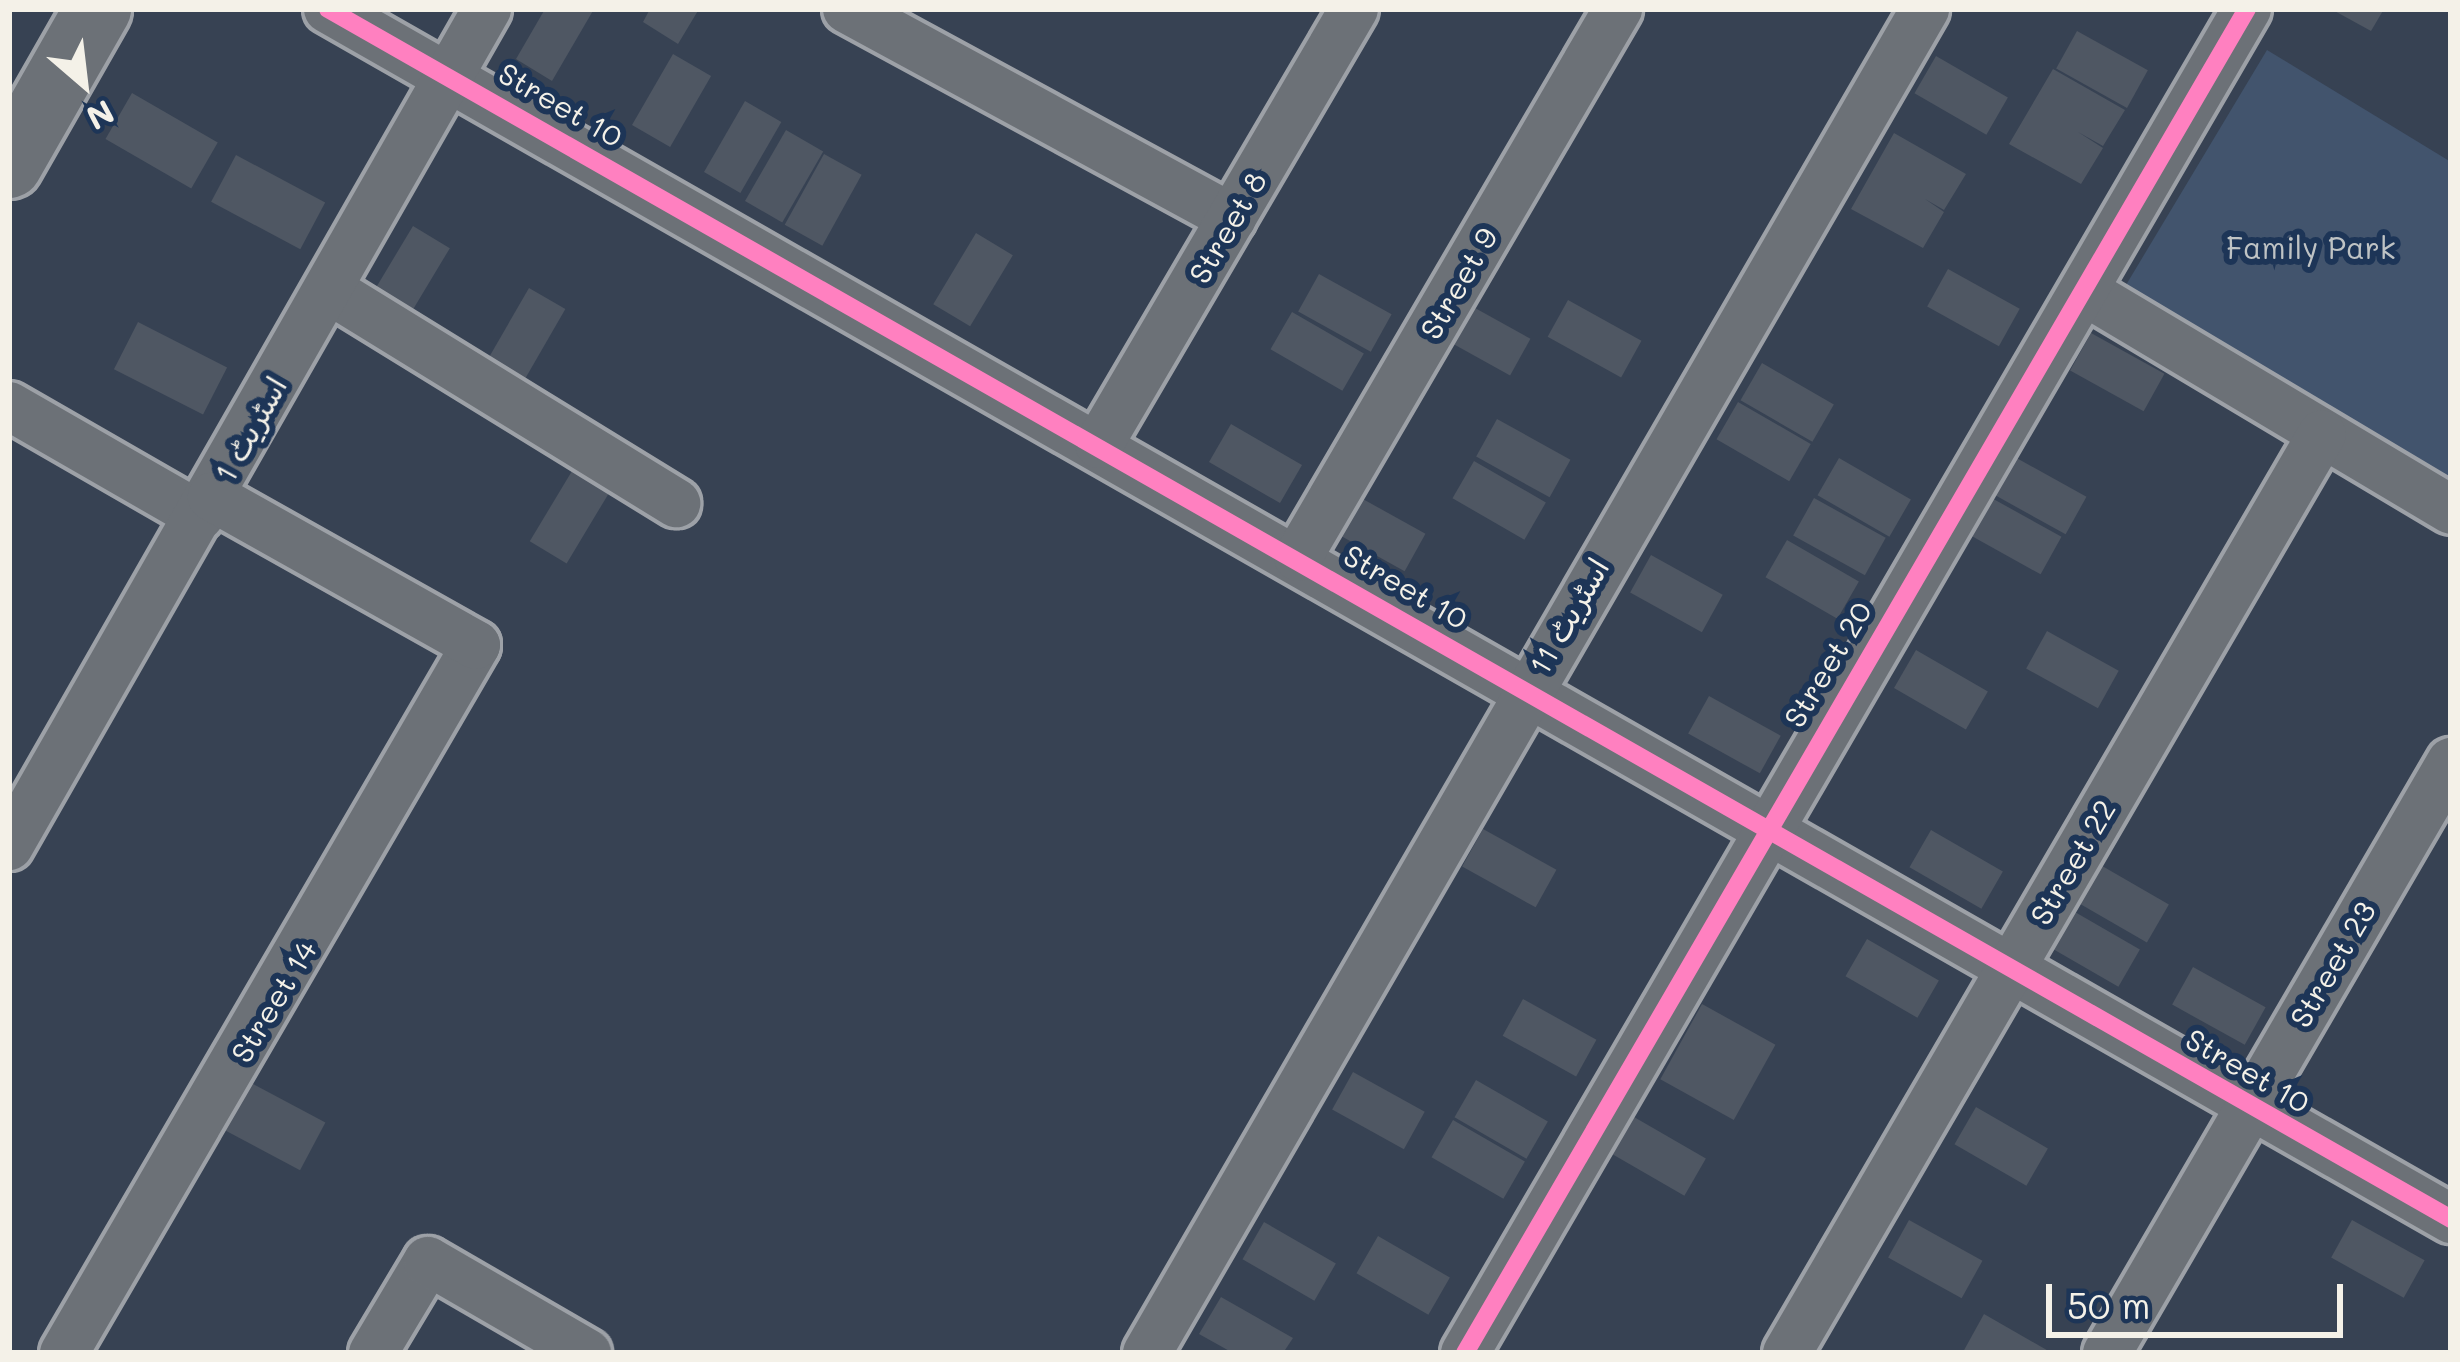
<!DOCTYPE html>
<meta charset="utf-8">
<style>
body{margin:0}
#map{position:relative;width:2460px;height:1362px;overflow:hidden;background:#374253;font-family:Mali,"Playpen Sans Arabic",sans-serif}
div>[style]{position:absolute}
.green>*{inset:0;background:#42546d}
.building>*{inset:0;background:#4f5763;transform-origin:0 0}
.roads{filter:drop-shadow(3px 0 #9da1a7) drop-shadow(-3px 0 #9da1a7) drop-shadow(0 3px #9da1a7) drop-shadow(0 -3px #9da1a7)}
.street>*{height:48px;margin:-24px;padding:0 24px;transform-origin:24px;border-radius:24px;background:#6c7177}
.secondary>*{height:66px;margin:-33px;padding:0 33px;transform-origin:33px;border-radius:33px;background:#6c7177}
.cycleway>*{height:18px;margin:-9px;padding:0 9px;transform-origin:9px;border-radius:9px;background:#ff80c0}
span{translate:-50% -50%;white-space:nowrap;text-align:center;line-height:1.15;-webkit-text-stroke:12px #1d3557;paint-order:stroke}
.street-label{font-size:30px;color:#f4f1e8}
.park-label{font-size:30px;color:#bfc3c4}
.frame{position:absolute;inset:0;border:12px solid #f4f1e8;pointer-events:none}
.north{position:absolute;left:24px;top:24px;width:120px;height:120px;-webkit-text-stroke:9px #1d3557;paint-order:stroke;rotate:152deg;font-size:33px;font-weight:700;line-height:48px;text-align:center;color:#f4f1e8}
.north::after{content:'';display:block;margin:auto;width:42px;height:54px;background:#f4f1e8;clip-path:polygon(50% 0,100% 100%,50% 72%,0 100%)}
.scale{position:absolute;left:2046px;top:1284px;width:297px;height:54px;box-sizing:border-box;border:6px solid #f4f1e8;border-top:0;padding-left:15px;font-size:36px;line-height:42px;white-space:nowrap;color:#f4f1e8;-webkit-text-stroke:9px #1d3557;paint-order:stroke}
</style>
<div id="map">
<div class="green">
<i style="clip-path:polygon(2267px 50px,2451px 162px,2451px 488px,2120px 295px)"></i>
</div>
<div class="building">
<i style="clip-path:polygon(545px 9px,594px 9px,552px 81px,516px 59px)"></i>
<i style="clip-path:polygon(650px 9px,699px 9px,678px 44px,643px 22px)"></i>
<i style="clip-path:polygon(2331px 9px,2384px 9px,2371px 31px)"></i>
<i style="left:2077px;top:31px;width:81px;height:43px;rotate:29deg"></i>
<i style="left:673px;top:54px;width:44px;height:82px;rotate:30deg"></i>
<i style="left:1936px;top:56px;width:83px;height:43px;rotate:30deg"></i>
<i style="clip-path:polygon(2053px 69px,2125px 110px,2103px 146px,2078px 132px,2103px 148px,2081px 184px,2009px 144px)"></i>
<i style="left:132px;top:93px;width:99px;height:53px;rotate:30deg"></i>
<i style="left:745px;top:101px;width:42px;height:82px;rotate:30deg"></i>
<i style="left:786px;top:130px;width:43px;height:82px;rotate:30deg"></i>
<i style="clip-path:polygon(1894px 133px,1966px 174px,1944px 210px,1925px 199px,1944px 212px,1923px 248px,1851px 209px)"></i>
<i style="left:824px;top:154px;width:43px;height:81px;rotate:29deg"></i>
<i style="left:236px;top:155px;width:101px;height:53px;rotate:28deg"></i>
<i style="left:413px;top:226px;width:43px;height:83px;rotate:31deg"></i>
<i style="left:976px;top:233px;width:43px;height:83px;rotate:31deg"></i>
<i style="left:1948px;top:269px;width:82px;height:43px;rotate:29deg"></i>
<i style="left:1319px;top:274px;width:83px;height:43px;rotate:29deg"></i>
<i style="left:529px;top:288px;width:42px;height:82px;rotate:30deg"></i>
<i style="left:1457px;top:298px;width:84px;height:42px;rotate:29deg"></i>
<i style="left:1568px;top:300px;width:84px;height:42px;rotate:29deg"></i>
<i style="left:1292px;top:312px;width:83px;height:43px;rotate:30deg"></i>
<i style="left:138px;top:322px;width:100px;height:53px;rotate:27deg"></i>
<i style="left:2091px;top:333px;width:84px;height:43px;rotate:29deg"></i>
<i style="left:1762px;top:363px;width:83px;height:43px;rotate:30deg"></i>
<i style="left:1738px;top:402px;width:84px;height:43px;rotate:30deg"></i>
<i style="left:1497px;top:419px;width:84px;height:43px;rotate:29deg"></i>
<i style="left:1231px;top:424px;width:82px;height:44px;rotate:30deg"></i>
<i style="left:2013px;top:456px;width:84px;height:43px;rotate:29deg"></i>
<i style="left:1839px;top:458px;width:83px;height:43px;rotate:30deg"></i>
<i style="left:1474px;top:461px;width:83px;height:43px;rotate:30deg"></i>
<i style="left:572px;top:471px;width:43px;height:82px;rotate:31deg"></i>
<i style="left:1352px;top:493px;width:84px;height:43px;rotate:29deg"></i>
<i style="left:1988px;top:496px;width:84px;height:43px;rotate:29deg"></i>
<i style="left:1814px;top:498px;width:82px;height:43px;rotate:29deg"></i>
<i style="left:1787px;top:540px;width:83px;height:43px;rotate:30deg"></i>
<i style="left:1651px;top:555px;width:82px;height:43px;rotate:29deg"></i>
<i style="left:2047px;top:631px;width:82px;height:43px;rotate:29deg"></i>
<i style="left:1916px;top:650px;width:83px;height:44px;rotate:30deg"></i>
<i style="left:1709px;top:696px;width:82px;height:43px;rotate:29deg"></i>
<i style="left:1483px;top:829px;width:84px;height:43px;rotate:29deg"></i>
<i style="left:1931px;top:830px;width:83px;height:43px;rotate:30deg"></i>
<i style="left:2097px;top:863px;width:83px;height:44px;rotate:30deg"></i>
<i style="left:2068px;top:908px;width:83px;height:43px;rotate:30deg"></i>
<i style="left:1867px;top:939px;width:83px;height:43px;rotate:30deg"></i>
<i style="left:2193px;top:967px;width:83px;height:43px;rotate:29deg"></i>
<i style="left:1523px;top:999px;width:84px;height:42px;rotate:29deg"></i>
<i style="left:1702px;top:1004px;width:84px;height:86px;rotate:29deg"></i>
<i style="left:1353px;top:1072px;width:82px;height:43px;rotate:29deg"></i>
<i style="left:238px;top:1076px;width:99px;height:54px;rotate:28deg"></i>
<i style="left:1476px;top:1080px;width:83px;height:43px;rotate:30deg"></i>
<i style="left:1976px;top:1107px;width:83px;height:43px;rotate:30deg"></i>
<i style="left:1634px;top:1117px;width:83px;height:43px;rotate:30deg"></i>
<i style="left:1453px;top:1120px;width:83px;height:43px;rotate:30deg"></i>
<i style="left:1909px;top:1220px;width:84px;height:43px;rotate:29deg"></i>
<i style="left:2352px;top:1220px;width:83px;height:43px;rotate:29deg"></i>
<i style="left:1264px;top:1222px;width:83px;height:43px;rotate:30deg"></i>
<i style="left:1378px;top:1236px;width:83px;height:43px;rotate:30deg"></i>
<i style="clip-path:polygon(1221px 1297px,1293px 1338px,1283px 1353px,1233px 1353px,1199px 1334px)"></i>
<i style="clip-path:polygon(1984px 1314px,2052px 1353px,1963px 1352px)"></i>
</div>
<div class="roads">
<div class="street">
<i style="left:328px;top:9px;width:2444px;rotate:29.68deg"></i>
<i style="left:847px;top:9px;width:438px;rotate:28.5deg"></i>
<i style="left:328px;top:289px;width:409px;rotate:31.6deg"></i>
<i style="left:2084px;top:291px;width:427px;rotate:30.8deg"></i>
<i style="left:9px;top:406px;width:220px;rotate:29.9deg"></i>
<i style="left:1099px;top:444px;width:504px;rotate:-59.62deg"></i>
<i style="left:1298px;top:557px;width:635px;rotate:-59.72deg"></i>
<i style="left:9px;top:846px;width:964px;rotate:-60.27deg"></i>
<i style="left:64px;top:1353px;width:819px;rotate:-59.8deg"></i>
<i style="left:476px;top:645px;width:303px;rotate:-150.7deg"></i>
<i style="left:373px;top:1353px;width:107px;rotate:-59.1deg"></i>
<i style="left:428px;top:1261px;width:184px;rotate:30.1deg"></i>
<i style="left:1147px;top:1353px;width:1553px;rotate:-59.93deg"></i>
<i style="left:1465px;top:1353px;width:1555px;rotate:-59.81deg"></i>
<i style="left:1787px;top:1353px;width:1063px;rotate:-59.79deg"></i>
<i style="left:2107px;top:1353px;width:684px;rotate:-59.8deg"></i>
</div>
<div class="secondary">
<i style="left:9px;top:165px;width:180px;rotate:-60.3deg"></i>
</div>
</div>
<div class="cycleway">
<i style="left:328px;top:9px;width:2444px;rotate:29.68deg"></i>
<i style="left:1465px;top:1353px;width:1555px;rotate:-59.81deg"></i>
</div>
<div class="street-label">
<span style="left:561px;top:104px;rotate:30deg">Street 10</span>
<span style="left:1227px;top:227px;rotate:-60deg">Street 8</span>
<span style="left:1458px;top:283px;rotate:-60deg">Street 9</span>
<span style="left:250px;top:429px;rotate:-61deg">اسٹریٹ 1</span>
<span style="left:1406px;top:586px;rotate:30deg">Street 10</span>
<span style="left:1568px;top:616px;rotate:-60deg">اسٹریٹ 11</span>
<span style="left:1827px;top:664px;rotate:-59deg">Street 20</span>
<span style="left:2072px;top:862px;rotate:-60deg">Street 22</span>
<span style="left:2332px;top:964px;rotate:-60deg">Street 23</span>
<span style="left:273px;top:1001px;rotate:-59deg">Street 14</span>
<span style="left:2248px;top:1070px;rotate:30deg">Street 10</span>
</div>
<div class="park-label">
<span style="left:2311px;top:247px">Family Park</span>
</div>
<div class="frame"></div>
<div class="north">N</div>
<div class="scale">50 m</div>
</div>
